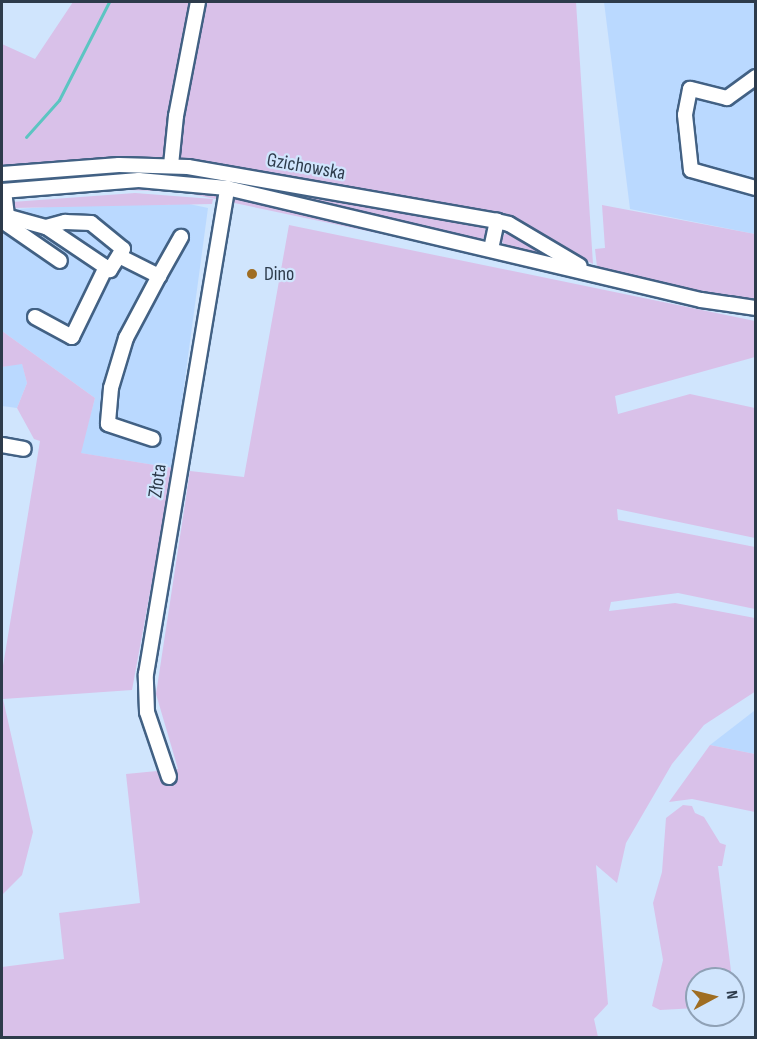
<!DOCTYPE html>
<meta charset="utf-8">
<style>
body{margin:0}
#map{position:relative;width:757px;height:1039px;overflow:hidden;background:#d0e5fd;font-family:"Sofia Sans Condensed",sans-serif}
div>[style]{position:absolute}
.built>*{inset:0;background:#bad9ff}
.green>*{inset:0;background:#d9c1e9}
.stream>*{height:3px;margin:-1.5px;padding:0 1.5px;transform-origin:1.5px;border-radius:1.5px;background:#5cc5c2}
.roads{filter:drop-shadow(2px 0 #426184) drop-shadow(-2px 0 #426184) drop-shadow(0 2px #426184) drop-shadow(0 -2px #426184)}
.minor>*{height:14px;margin:-7px;padding:0 7px;transform-origin:7px;border-radius:7px;background:#fff}
.dots>*{width:16px;height:16px;translate:-50% -50%;box-sizing:border-box;border:3px solid #d0e5fd;border-radius:50%}
span{translate:-50% -50%;white-space:nowrap;text-align:center;line-height:1.15;-webkit-text-stroke:4.5px #d0e5fd;paint-order:stroke}
.street-label{font-size:20px;color:#2d3b4b}
.poi-label{font-size:20px;color:#2d3b4b}
.left{translate:0 -50%;text-align:left}
.frame{position:absolute;inset:0;border:3px solid #2d3b4b;pointer-events:none}
.north{position:absolute;left:685px;top:967px;width:60px;height:60px;box-sizing:border-box;background:#d0e5fd;border:2px solid #8fa1b6;border-radius:50%;rotate:83deg;font-size:16px;font-weight:700;line-height:24px;text-align:center;color:#2d3b4b}
.north::after{content:'';display:block;margin:auto;width:21px;height:27px;background:#9f6d22;clip-path:polygon(50% 0,100% 100%,50% 72%,0 100%)}
</style>
<div id="map">
<div class="built">
<i style="clip-path:polygon(604px 2px,755px 2px,755px 234px,630px 209px)"></i>
<i style="clip-path:polygon(123px 202px,168px 205px,180px 202px,208px 208px,173px 468px,80px 453px,95px 398px,2px 331px,2px 210px)"></i>
<i style="clip-path:polygon(22px 363px,27px 383px,17px 408px,2px 406px,2px 367px)"></i>
<i style="clip-path:polygon(754px 711px,755px 754px,710px 745px)"></i>
</div>
<div class="green">
<i style="clip-path:polygon(73px 2px,576px 2px,593px 264px,505px 218px,201px 163px,104px 160px,2px 170px,2px 44px,35px 59px)"></i>
<i style="clip-path:polygon(107px 171px,183px 172px,484px 225px,487px 235px,480px 241px,238px 185px,178px 176px,129px 175px,2px 185px,2px 180px)"></i>
<i style="clip-path:polygon(145px 185px,230px 193px,477px 254px,182px 192px,127px 190px,12px 198px)"></i>
<i style="clip-path:polygon(135px 193px,213px 199px,212px 204px,12px 208px,12px 202px)"></i>
<i style="clip-path:polygon(602px 205px,755px 234px,755px 304px,597px 267px,595px 249px,605px 248px)"></i>
<i style="clip-path:polygon(289px 225px,755px 321px,755px 357px,615px 396px,618px 414px,690px 394px,755px 408px,755px 538px,617px 509px,618px 520px,755px 547px,755px 609px,678px 593px,611px 602px,609px 611px,675px 603px,755px 618px,756px 691px,704px 725px,672px 764px,626px 843px,617px 883px,596px 865px,608px 1004px,594px 1019px,598px 1037px,2px 1037px,2px 967px,64px 959px,59px 913px,140px 903px,126px 774px,178px 769px,156px 694px,190px 471px,244px 477px)"></i>
<i style="clip-path:polygon(507px 232px,543px 251px,547px 256px,506px 247px,500px 239px)"></i>
<i style="clip-path:polygon(487px 256px,621px 288px,486px 257px)"></i>
<i style="clip-path:polygon(2px 331px,95px 398px,81px 453px,173px 468px,132px 690px,3px 699px,33px 832px,22px 875px,2px 895px,2px 672px,40px 441px,34px 439px,17px 408px,27px 383px,22px 364px,2px 367px)"></i>
<i style="clip-path:polygon(710px 745px,755px 754px,755px 812px,692px 799px,669px 802px)"></i>
<i style="clip-path:polygon(683px 805px,692px 806px,695px 813px,704px 817px,720px 843px,726px 845px,722px 866px,718px 866px,732px 979px,697px 979px,697px 1008px,660px 1010px,652px 1006px,663px 960px,653px 903px,662px 872px,666px 818px)"></i>
</div>
<div class="stream">
<i style="left:26px;top:137px;width:50px;rotate:-48.3deg"></i>
<i style="left:59px;top:100px;width:110px;rotate:-63deg"></i>
</div>
<div class="roads">
<div class="minor">
<i style="left:756px;top:77px;width:36px;rotate:144deg"></i>
<i style="left:727px;top:98px;width:38px;rotate:-166deg"></i>
<i style="left:690px;top:89px;width:26px;rotate:101deg"></i>
<i style="left:685px;top:115px;width:55px;rotate:83.8deg"></i>
<i style="left:691px;top:170px;width:67px;rotate:15.5deg"></i>
<i style="left:171px;top:165px;width:49px;rotate:-84.2deg"></i>
<i style="left:176px;top:116px;width:116px;rotate:-79.1deg"></i>
<i style="left:2px;top:174px;width:117px;rotate:-4.4deg"></i>
<i style="left:119px;top:165px;width:69px;rotate:1.7deg"></i>
<i style="left:188px;top:167px;width:314px;rotate:9.9deg"></i>
<i style="left:497px;top:221px;width:12px;rotate:14deg"></i>
<i style="left:509px;top:224px;width:82px;rotate:30.6deg"></i>
<i style="left:2px;top:191px;width:137px;rotate:-4.6deg"></i>
<i style="left:139px;top:180px;width:88px;rotate:5.2deg"></i>
<i style="left:227px;top:188px;width:487px;rotate:13.3deg"></i>
<i style="left:701px;top:300px;width:56px;rotate:8.3deg"></i>
<i style="left:4px;top:191px;width:34px;rotate:83deg"></i>
<i style="left:8px;top:225px;width:63px;rotate:34.7deg"></i>
<i style="left:2px;top:215px;width:46px;rotate:15.3deg"></i>
<i style="left:46px;top:227px;width:20px;rotate:-15deg"></i>
<i style="left:65px;top:222px;width:26px;rotate:2deg"></i>
<i style="left:91px;top:223px;width:41px;rotate:39.1deg"></i>
<i style="left:123px;top:249px;width:25px;rotate:122deg"></i>
<i style="left:110px;top:270px;width:77px;rotate:-146.1deg"></i>
<i style="left:491px;top:249px;width:29px;rotate:-78deg"></i>
<i style="left:119px;top:256px;width:45px;rotate:26.6deg"></i>
<i style="left:159px;top:276px;width:70px;rotate:118deg"></i>
<i style="left:126px;top:338px;width:52px;rotate:106.7deg"></i>
<i style="left:111px;top:388px;width:36px;rotate:95deg"></i>
<i style="left:108px;top:424px;width:47px;rotate:18.4deg"></i>
<i style="left:159px;top:276px;width:45px;rotate:-60.6deg"></i>
<i style="left:35px;top:317px;width:42px;rotate:28.4deg"></i>
<i style="left:72px;top:337px;width:78px;rotate:-64.1deg"></i>
<i style="left:2px;top:445px;width:22px;rotate:10deg"></i>
<i style="left:169px;top:777px;width:69px;rotate:-108.7deg"></i>
<i style="left:147px;top:712px;width:38px;rotate:-92deg"></i>
<i style="left:146px;top:674px;width:493px;rotate:-80.5deg"></i>
</div>
</div>
<div class="dots">
<i style="left:252px;top:274px;background:#9f6d22"></i>
</div>
<div class="street-label">
<span style="left:306px;top:167px;rotate:10deg">Gzichowska</span>
<span style="left:158px;top:481px;rotate:-82deg">Złota</span>
</div>
<div class="poi-label">
<span class="left" style="left:264px;top:274px">Dino</span>
</div>
<div class="frame"></div>
<div class="north">N</div>
</div>
